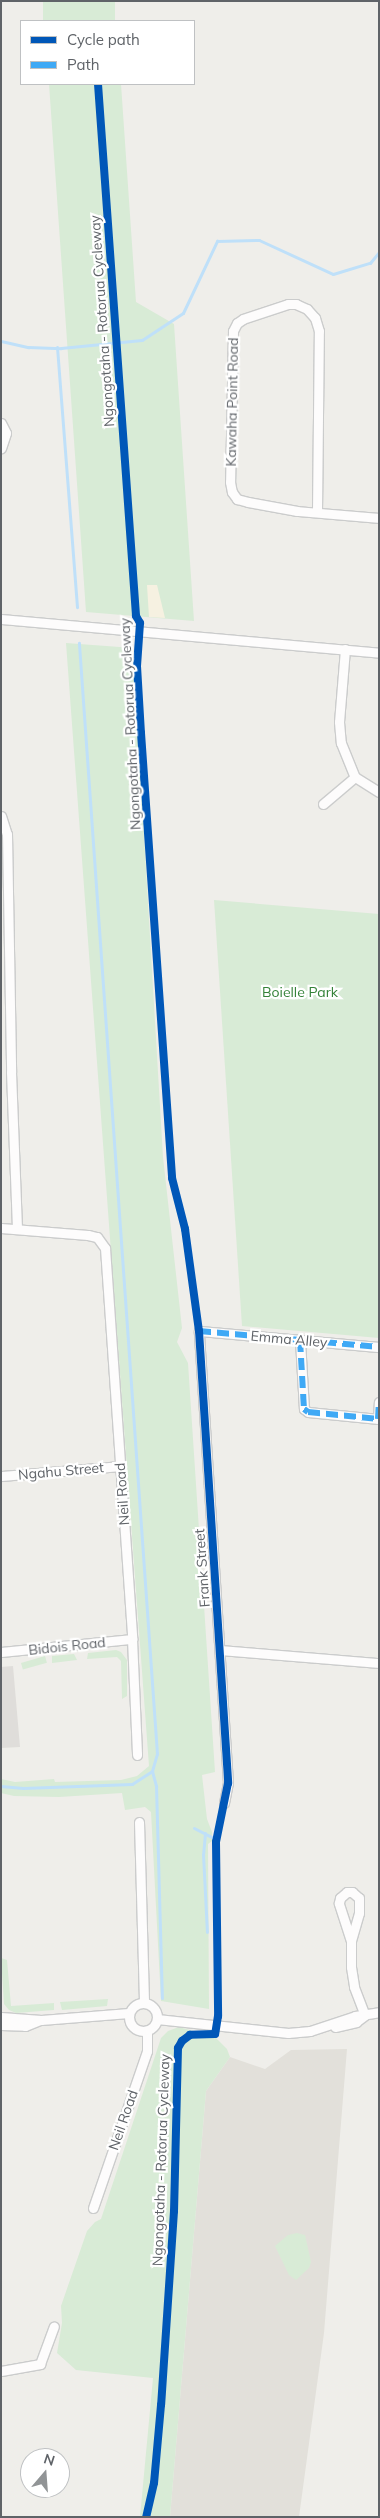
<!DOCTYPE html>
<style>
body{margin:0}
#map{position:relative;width:380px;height:2518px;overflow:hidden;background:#efeeea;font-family:Mulish,sans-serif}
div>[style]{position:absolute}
.industrial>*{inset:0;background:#dfddda}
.education>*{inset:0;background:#e2e0da}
.green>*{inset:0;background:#d8ebd6;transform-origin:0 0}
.sand>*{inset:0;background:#f6f1e1}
.stream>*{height:3px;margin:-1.5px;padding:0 1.5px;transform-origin:1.5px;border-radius:1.5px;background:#bfe0f9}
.roads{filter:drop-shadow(1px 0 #cbcccc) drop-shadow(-1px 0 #cbcccc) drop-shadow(0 1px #cbcccc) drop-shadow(0 -1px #cbcccc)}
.street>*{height:9px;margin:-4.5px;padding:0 4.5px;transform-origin:4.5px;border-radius:4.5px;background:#fdfcfc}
.street>.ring{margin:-4.5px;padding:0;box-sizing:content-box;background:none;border:9px solid #fdfcfc;border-radius:50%}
.quiet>*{height:6px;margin-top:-3px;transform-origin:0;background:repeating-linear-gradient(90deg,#3fa9f5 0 12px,transparent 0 18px)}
.cycleway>*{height:8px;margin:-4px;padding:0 4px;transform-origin:4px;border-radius:4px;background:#0057b8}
span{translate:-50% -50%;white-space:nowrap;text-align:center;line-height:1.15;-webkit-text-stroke:4.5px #fff;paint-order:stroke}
.street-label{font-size:14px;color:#5f6368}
.park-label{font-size:14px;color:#348238}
.frame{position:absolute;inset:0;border:2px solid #5f6368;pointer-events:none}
.legend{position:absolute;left:20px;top:20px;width:175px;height:65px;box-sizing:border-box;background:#fff;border:1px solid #bfc1c3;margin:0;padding:6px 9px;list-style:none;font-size:15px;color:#5f6368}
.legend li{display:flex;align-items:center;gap:10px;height:25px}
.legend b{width:25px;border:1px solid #bfc1c3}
.north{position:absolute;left:20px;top:2448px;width:50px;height:50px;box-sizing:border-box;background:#fff;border:1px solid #bfc1c3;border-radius:50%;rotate:18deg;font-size:14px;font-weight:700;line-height:20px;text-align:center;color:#5f6368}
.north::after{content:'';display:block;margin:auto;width:18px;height:22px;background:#919496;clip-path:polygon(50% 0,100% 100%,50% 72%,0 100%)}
</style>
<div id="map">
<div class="industrial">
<i style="clip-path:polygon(13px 1666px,20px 1747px,1px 1748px,1px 1667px)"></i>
</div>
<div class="education">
<i style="clip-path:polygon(347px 2049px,324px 2333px,299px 2517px,170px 2517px,206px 2091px,230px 2057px,265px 2069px,291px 2050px)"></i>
</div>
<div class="green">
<i style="left:43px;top:1px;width:72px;height:20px"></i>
<i style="clip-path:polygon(49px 84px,121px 84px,136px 302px,174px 324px,194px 621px,86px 612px)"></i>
<i style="clip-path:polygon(66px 643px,133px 648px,163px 1157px,182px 1328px,177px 1342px,188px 1363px,215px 1772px,202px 1775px,207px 1819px,212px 1832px,212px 1841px,208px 1844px,209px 2009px,161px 2001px,151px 1812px,145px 1807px,125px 1810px,122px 1793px,59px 1797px,14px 1796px,1px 1793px,1px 1779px,15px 1782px,54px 1779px,55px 1782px,121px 1780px,137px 1776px,149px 1766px)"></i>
<i style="clip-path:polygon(214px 900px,379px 914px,379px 1338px,242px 1326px)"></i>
<i style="clip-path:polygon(116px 1650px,121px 1652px,127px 1660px,127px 1696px,122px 1699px,121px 1661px,117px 1657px,87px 1659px,88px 1653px)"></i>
<i style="clip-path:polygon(74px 1654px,77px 1660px,52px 1663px,52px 1656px)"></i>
<i style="left:45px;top:1656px;width:7px;height:25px;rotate:74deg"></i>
<i style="clip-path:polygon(1px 1958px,7px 1960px,11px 2006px,54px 2003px,54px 2010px,16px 2013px,9px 2010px,4px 2004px)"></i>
<i style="clip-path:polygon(108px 1999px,107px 2006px,62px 2010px,60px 2002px)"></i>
<i style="clip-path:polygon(evenodd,179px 2027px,215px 2037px,227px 2049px,230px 2057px,206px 2091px,170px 2517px,140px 2517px,153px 2378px,76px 2370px,57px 2353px,62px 2323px,61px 2306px,87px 2231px,95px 2222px,101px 2219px,161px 2038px,168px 2031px,179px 2027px,176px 2101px,174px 2211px,166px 2321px,165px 2321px,176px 2101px)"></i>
<i style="clip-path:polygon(297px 2233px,305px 2235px,311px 2262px,309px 2268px,296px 2280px,289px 2275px,275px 2246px,288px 2235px)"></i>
</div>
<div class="sand">
<i style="clip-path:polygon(147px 585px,157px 585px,165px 618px,149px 617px)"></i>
</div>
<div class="stream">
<i style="left:1px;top:341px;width:28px;rotate:13deg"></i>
<i style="left:28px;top:347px;width:33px;rotate:2deg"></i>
<i style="left:61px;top:348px;width:81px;rotate:-5.6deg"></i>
<i style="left:142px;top:340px;width:49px;rotate:-33.4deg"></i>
<i style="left:183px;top:313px;width:80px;rotate:-64.7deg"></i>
<i style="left:217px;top:241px;width:42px;rotate:-1.4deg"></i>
<i style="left:259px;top:240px;width:81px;rotate:24.7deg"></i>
<i style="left:333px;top:274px;width:39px;rotate:-17deg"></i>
<i style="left:370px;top:263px;width:14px;rotate:-51deg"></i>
<i style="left:57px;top:347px;width:261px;rotate:85.6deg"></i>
<i style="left:152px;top:1771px;width:16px;rotate:75deg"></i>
<i style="left:156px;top:1786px;width:212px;rotate:88.4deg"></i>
<i style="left:1px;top:1786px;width:22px;rotate:5deg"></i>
<i style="left:23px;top:1788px;width:109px;rotate:-2.1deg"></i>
<i style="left:132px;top:1784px;width:24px;rotate:-33deg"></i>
<i style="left:152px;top:1771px;width:18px;rotate:-74deg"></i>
<i style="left:157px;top:1754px;width:1114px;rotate:-94.02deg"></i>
<i style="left:194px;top:1828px;width:20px;rotate:27deg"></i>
<i style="left:205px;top:1833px;width:21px;rotate:95deg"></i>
<i style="left:203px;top:1854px;width:78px;rotate:87.1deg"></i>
</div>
<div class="roads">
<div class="street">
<i style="left:1px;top:423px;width:11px;rotate:63deg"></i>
<i style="left:6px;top:433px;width:16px;rotate:108deg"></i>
<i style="left:317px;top:512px;width:181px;rotate:-89.4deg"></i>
<i style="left:319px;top:331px;width:14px;rotate:-107deg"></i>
<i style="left:315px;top:318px;width:12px;rotate:-132deg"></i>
<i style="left:307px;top:309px;width:12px;rotate:-156deg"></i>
<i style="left:296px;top:304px;width:8px;rotate:180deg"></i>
<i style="left:288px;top:304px;width:47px;rotate:161.6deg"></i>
<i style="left:243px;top:319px;width:7px;rotate:146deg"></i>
<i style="left:237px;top:323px;width:9px;rotate:117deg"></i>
<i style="left:233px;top:331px;width:151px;rotate:91.1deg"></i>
<i style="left:230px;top:482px;width:10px;rotate:79deg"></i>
<i style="left:232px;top:492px;width:9px;rotate:54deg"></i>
<i style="left:237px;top:499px;width:11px;rotate:15deg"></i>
<i style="left:248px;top:502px;width:50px;rotate:10.4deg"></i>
<i style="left:297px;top:511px;width:82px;rotate:4.9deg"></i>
<i style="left:1px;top:619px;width:380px;rotate:5.1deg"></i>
<i style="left:345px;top:649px;width:73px;rotate:94.7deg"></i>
<i style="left:339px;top:722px;width:21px;rotate:85deg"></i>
<i style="left:341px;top:743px;width:37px;rotate:68deg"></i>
<i style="left:355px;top:777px;width:28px;rotate:32deg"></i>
<i style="left:323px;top:804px;width:42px;rotate:-40.2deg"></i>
<i style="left:1px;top:816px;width:19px;rotate:72deg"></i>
<i style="left:7px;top:834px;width:238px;rotate:89deg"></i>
<i style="left:11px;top:1072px;width:157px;rotate:87.8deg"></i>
<i style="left:1px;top:1228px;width:87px;rotate:4.6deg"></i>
<i style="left:88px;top:1235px;width:9px;rotate:13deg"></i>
<i style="left:97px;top:1237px;width:14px;rotate:54deg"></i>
<i style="left:105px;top:1248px;width:392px;rotate:86deg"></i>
<i style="left:132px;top:1639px;width:116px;rotate:87.5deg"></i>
<i style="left:300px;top:1340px;width:69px;rotate:86.7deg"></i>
<i style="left:304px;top:1409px;width:5px;rotate:37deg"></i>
<i style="left:308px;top:1412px;width:71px;rotate:5.6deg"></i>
<i style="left:378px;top:1419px;width:17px;rotate:-87deg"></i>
<i style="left:1px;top:1476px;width:119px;rotate:-4.8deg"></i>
<i style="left:220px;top:1650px;width:160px;rotate:4.7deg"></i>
<i style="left:1px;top:1652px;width:132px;rotate:-5.7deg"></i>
<i style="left:224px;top:1803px;width:20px;rotate:-79deg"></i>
<i style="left:228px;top:1783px;width:453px;rotate:-93.7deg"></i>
<i style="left:199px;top:1331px;width:181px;rotate:5.1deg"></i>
<i style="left:139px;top:1822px;width:181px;rotate:88.4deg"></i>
<i style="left:351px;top:1941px;width:40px;rotate:-108deg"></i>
<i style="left:339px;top:1903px;width:5px;rotate:-79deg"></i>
<i style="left:340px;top:1898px;width:9px;rotate:-41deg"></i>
<i style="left:347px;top:1892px;width:5px"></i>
<i style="left:352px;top:1892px;width:9px;rotate:41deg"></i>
<i style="left:359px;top:1898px;width:15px;rotate:90deg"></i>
<i style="left:359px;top:1913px;width:29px;rotate:106deg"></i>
<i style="left:351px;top:1941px;width:26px;rotate:90deg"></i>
<i style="left:351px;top:1967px;width:20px;rotate:81deg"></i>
<i style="left:354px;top:1987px;width:30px;rotate:69deg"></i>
<i class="ring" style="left:129px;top:2003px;width:19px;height:19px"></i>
<i style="left:1px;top:2017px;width:40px;rotate:4.3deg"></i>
<i style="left:41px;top:2020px;width:88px;rotate:-4.5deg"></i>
<i style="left:157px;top:2019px;width:132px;rotate:6.1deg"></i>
<i style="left:288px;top:2033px;width:22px;rotate:-5deg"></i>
<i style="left:310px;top:2031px;width:47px;rotate:-18.4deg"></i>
<i style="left:355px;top:2016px;width:24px;rotate:-9deg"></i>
<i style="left:1px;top:2025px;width:24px;rotate:2deg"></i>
<i style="left:25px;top:2026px;width:16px;rotate:-22deg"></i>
<i style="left:335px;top:2027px;width:22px;rotate:-13deg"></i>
<i style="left:356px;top:2022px;width:10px;rotate:-37deg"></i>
<i style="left:93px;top:2208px;width:166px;rotate:-71deg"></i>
<i style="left:147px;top:2051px;width:20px;rotate:-90deg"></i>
<i style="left:1px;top:2371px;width:40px;rotate:-10deg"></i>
<i style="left:40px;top:2364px;width:40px;rotate:-69.8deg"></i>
</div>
</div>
<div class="quiet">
<i style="left:199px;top:1331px;width:181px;rotate:5.1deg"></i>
<i style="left:300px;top:1340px;width:69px;rotate:86.7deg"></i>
<i style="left:304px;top:1409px;width:5px;rotate:37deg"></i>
<i style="left:308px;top:1412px;width:71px;rotate:5.6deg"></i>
<i style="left:378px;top:1419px;width:17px;rotate:-87deg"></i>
</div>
<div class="cycleway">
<i style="left:98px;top:84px;width:533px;rotate:85.91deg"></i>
<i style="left:136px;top:616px;width:8px;rotate:60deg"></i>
<i style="left:140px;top:623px;width:43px;rotate:94deg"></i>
<i style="left:137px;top:666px;width:67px;rotate:86.6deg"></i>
<i style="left:141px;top:733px;width:446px;rotate:86deg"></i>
<i style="left:172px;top:1178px;width:53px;rotate:75.7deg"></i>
<i style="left:185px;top:1229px;width:103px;rotate:82.2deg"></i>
<i style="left:199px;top:1331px;width:453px;rotate:86.3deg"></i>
<i style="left:228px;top:1783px;width:60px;rotate:101.5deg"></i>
<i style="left:216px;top:1842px;width:174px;rotate:89.3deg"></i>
<i style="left:218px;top:2016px;width:18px;rotate:99deg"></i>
<i style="left:215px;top:2034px;width:25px;rotate:178deg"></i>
<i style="left:190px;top:2035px;width:10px;rotate:143deg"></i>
<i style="left:182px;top:2041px;width:8px;rotate:120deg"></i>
<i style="left:178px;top:2048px;width:163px;rotate:91.4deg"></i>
<i style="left:174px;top:2211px;width:194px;rotate:93.8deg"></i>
<i style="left:161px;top:2405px;width:78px;rotate:95.1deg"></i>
<i style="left:154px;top:2483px;width:35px;rotate:103deg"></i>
</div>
<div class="street-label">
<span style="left:102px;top:321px;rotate:-94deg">Ngongotaha - Rotorua Cycleway</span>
<span style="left:232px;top:402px;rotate:-89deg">Kawaha Point Road</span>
<span style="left:130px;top:724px;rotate:-93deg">Ngongotaha - Rotorua Cycleway</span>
<span style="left:289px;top:1339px;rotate:5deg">Emma Alley</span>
<span style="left:61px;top:1471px;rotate:-5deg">Ngahu Street</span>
<span style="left:122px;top:1494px;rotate:-94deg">Neil Road</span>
<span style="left:202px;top:1568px;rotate:-94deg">Frank Street</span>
<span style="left:67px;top:1646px;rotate:-6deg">Bidois Road</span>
<span style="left:123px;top:2120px;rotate:-71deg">Neil Road</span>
<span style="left:161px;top:2160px;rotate:-88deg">Ngongotaha - Rotorua Cycleway</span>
</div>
<div class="park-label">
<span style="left:300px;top:992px">Boielle Park</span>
</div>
<div class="frame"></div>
<ul class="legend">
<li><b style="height:6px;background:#0057b8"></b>Cycle path</li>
<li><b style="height:6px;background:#3fa9f5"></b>Path</li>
</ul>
<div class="north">N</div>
</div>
